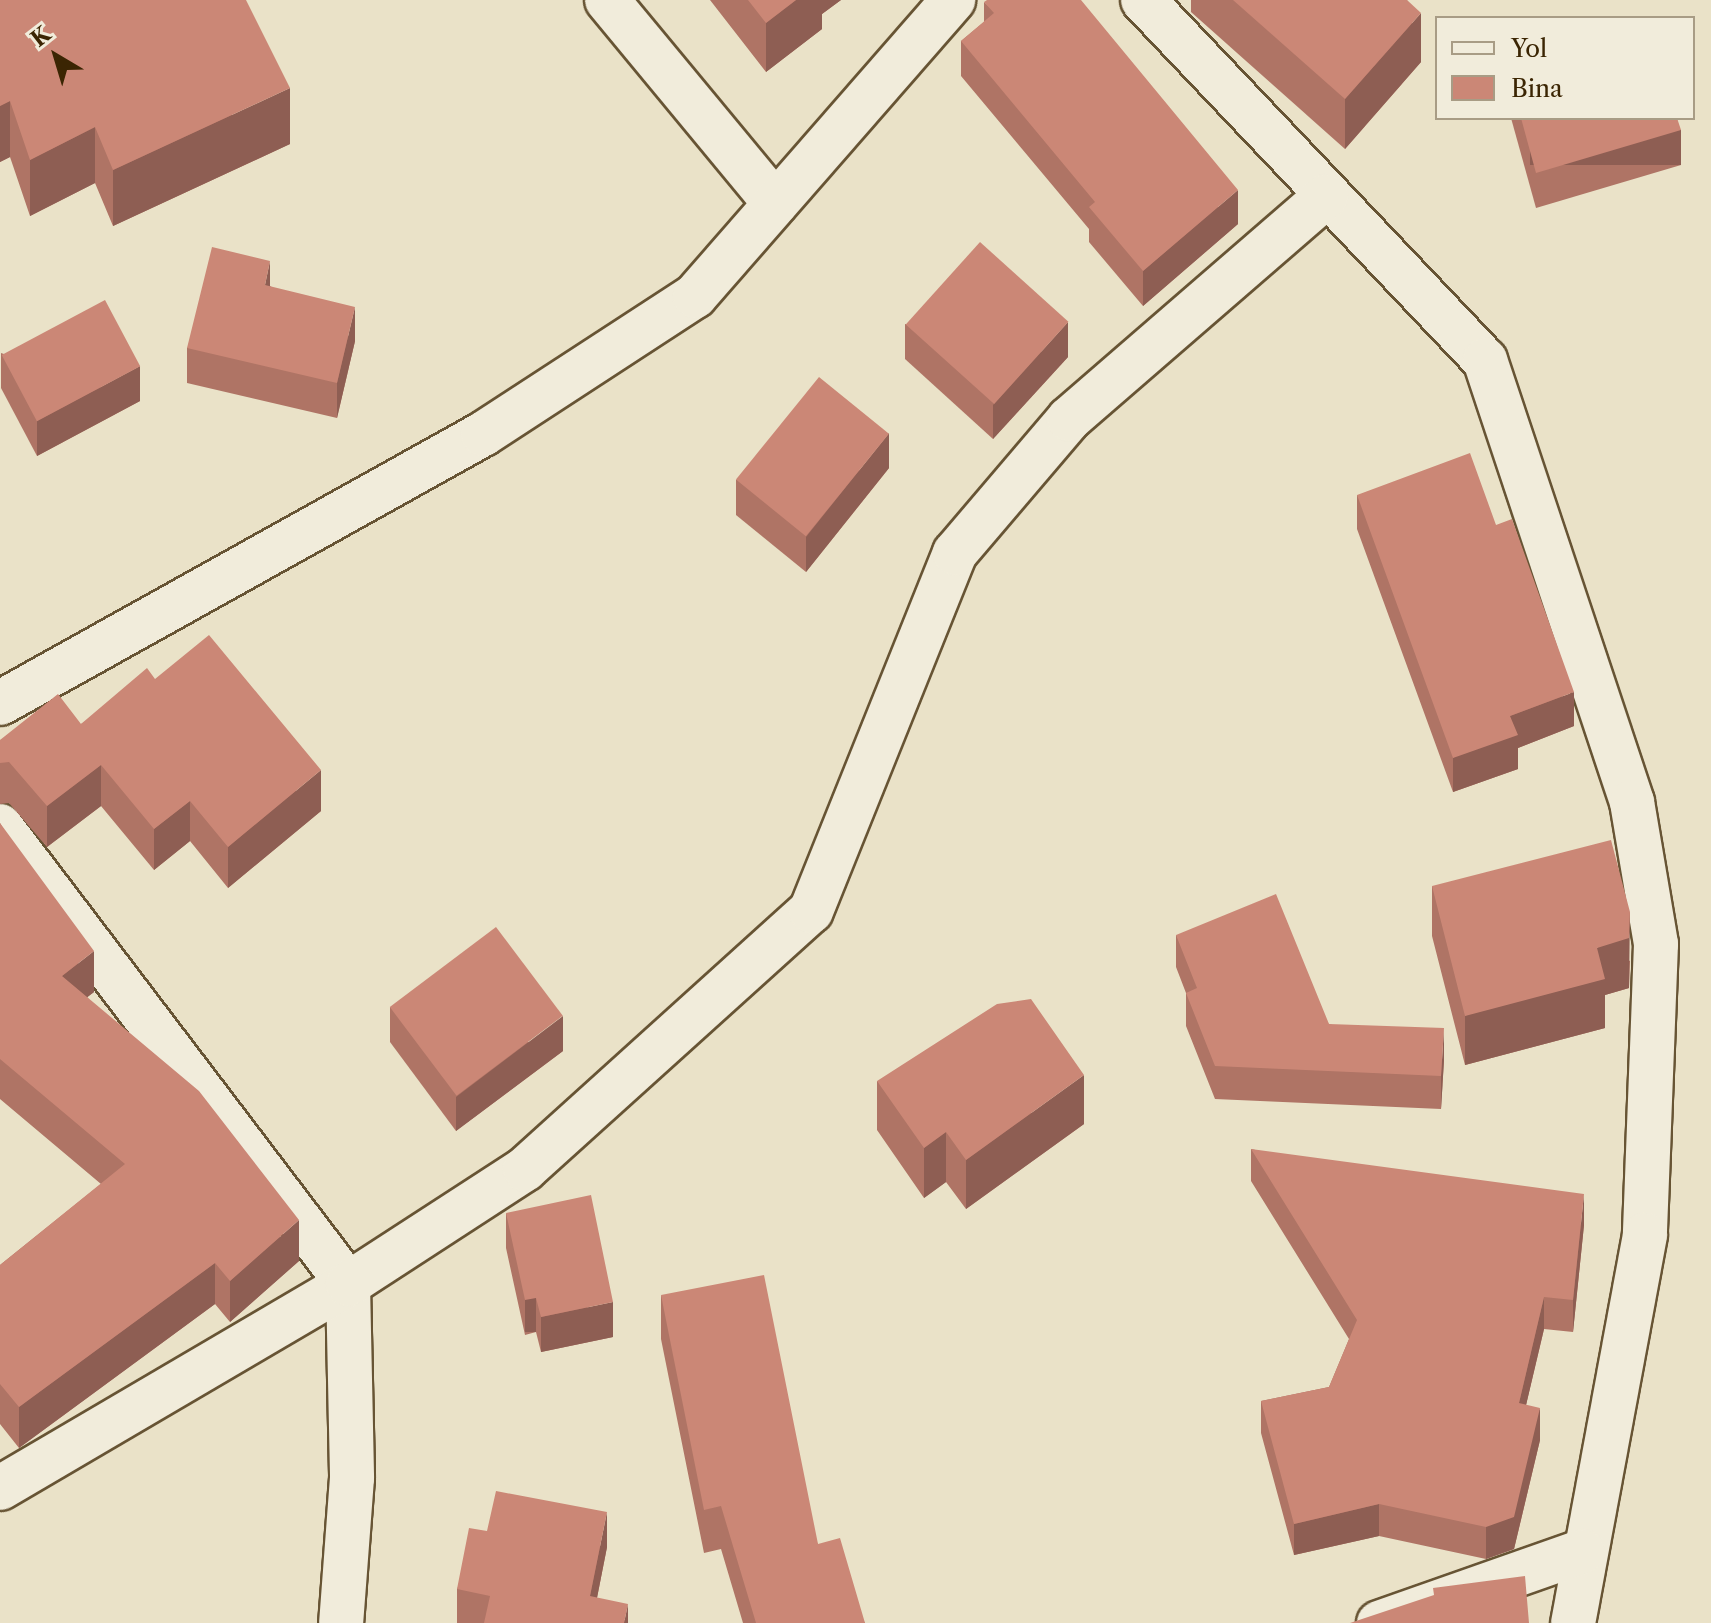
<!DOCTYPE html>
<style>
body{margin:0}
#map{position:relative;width:1711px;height:1623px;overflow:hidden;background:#eae2c8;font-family:"Libre Caslon Text",serif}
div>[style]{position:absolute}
.roads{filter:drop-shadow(2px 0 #675434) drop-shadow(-2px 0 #675434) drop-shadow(0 2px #675434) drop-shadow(0 -2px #675434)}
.street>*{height:44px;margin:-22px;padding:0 22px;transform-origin:22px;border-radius:22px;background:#f1ecdb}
.wall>*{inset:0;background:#af7465}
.shaded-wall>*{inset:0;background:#8e5e53;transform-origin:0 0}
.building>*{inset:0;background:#cb8776;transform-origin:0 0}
span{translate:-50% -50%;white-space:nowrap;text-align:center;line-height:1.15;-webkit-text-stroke:6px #f1ecdb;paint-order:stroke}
.legend{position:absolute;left:1435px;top:16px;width:260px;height:104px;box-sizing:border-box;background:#f1ecdb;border:2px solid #a89c85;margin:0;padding:10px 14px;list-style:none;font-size:24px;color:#3b2503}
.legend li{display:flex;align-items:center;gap:16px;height:40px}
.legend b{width:40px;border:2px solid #a89c85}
.north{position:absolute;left:16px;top:16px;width:80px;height:80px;-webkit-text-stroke:6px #f1ecdb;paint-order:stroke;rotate:322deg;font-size:22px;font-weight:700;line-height:32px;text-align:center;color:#3b2503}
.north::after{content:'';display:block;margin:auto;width:28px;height:36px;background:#3b2503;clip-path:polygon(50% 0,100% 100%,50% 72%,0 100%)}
</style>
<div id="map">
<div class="roads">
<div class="street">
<i style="left:607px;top:0;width:264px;rotate:50.4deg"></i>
<i style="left:1143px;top:0;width:497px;rotate:46.5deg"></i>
<i style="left:1485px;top:360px;width:466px;rotate:71.6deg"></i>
<i style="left:1632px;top:802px;width:144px;rotate:80.4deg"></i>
<i style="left:1656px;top:944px;width:291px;rotate:92.2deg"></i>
<i style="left:1645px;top:1235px;width:395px;rotate:100.5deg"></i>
<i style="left:0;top:703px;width:553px;rotate:-29.12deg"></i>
<i style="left:483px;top:434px;width:253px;rotate:-33.1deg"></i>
<i style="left:695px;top:296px;width:393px;rotate:-48.9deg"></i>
<i style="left:0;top:826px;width:575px;rotate:52.77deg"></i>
<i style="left:348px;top:1284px;width:194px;rotate:88.8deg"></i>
<i style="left:352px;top:1478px;width:145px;rotate:94.3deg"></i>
<i style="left:0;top:1488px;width:403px;rotate:-30.4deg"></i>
<i style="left:348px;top:1284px;width:211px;rotate:-33deg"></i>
<i style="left:525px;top:1169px;width:385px;rotate:-42.1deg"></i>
<i style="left:811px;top:911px;width:386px;rotate:-68.1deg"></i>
<i style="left:955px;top:553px;width:176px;rotate:-49.6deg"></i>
<i style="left:1069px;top:419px;width:340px;rotate:-40.9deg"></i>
<i style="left:1379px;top:1623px;width:216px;rotate:-19.4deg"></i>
</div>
</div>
<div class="wall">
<i style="clip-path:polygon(0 0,290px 144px,113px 226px,95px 183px,30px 216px,10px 157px,0 162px)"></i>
<i style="clip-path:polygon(710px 0,841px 0,822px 14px,822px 29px,766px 72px)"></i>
<i style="clip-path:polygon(1191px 0,1407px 0,1421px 62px,1345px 149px,1191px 12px)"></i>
<i style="clip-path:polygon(984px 2px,1238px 224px,1143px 306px,1089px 242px,1089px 229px,961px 76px,961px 41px,984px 22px)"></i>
<i style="clip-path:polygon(1511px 118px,1677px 118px,1681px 165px,1536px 208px)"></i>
<i style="clip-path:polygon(270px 286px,355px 341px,337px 418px,187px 383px,187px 348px)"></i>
<i style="clip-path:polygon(905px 324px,1068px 357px,993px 439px,905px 359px)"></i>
<i style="clip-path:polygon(1px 353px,140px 401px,37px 456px,1px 388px)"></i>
<i style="clip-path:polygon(889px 468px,806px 572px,736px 515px,736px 480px)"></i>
<i style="clip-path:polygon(1357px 495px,1496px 525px,1574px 726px,1518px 748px,1518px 769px,1453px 792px,1357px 529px)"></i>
<i style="clip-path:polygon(155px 679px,321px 811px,228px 888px,190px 841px,154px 870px,101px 806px,47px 847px,9px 803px,0 804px,0 740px,81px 724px)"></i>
<i style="clip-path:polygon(0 823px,94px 992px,87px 997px,299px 1261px,230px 1322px,215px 1304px,19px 1448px,0 1424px,0 1265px,101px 1184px,0 1099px)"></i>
<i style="clip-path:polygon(1432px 886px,1630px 961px,1629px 988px,1605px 995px,1605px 1028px,1465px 1065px,1432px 936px)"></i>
<i style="clip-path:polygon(1176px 935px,1329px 1024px,1444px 1060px,1441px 1109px,1215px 1099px,1186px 1026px,1186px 993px,1176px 967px)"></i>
<i style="clip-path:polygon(390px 1007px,563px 1051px,456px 1131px,390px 1042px)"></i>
<i style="clip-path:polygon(877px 1081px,1084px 1124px,966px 1209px,946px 1182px,924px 1198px,877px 1130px)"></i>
<i style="clip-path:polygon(1251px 1149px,1584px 1225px,1573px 1332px,1544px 1329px,1526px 1405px,1540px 1440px,1514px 1549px,1486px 1559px,1379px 1536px,1294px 1555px,1261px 1433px,1261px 1401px,1329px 1387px,1349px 1339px,1251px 1181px)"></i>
<i style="clip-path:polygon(506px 1213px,613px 1337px,541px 1352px,536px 1332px,525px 1335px,506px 1248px)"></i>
<i style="clip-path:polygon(661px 1295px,818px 1544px,865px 1623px,743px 1623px,721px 1549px,704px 1553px,661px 1339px)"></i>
<i style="clip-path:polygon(487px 1531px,607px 1547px,597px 1598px,628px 1623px,457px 1623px,457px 1589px)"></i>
</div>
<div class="shaded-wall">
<i style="clip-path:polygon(796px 0,841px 0,822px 14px,822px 29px,766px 72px,766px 23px)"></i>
<i style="clip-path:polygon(1421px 13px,1421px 62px,1345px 149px,1345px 99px)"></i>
<i style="clip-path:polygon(290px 88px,290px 144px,113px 226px,113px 170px)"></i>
<i style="clip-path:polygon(10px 101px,10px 157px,0 162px,0 106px)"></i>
<i style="clip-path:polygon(95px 127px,95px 183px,30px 216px,30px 160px)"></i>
<i style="left:1681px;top:130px;width:35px;height:151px;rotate:90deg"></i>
<i style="clip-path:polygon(1238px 190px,1238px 224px,1143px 306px,1143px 271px)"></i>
<i style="clip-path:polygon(270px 261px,270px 296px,265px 285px)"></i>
<i style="clip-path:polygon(355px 307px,355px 341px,337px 418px,337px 383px)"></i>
<i style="clip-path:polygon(1068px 322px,1068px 357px,993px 439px,993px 405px)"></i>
<i style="clip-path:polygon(140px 366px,140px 401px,37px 456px,37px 421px)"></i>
<i style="clip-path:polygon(889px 433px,889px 468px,806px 572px,806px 537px)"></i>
<i style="clip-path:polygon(1574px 692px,1574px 726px,1518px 748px,1518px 769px,1453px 792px,1453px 758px,1510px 716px)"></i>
<i style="clip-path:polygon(101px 765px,101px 806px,47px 847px,47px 806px)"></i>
<i style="clip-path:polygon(321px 770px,321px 811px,228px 888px,228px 847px)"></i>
<i style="clip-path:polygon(190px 801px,190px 841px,154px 870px,154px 829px)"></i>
<i style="clip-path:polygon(1630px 912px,1629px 988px,1605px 995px,1605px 1028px,1465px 1065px,1465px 1016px,1597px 948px)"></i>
<i style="clip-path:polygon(94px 951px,94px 992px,62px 1017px,62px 976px)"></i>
<i style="clip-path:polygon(563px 1016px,563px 1051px,456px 1131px,456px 1097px)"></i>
<i style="clip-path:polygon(1444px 1028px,1444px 1060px,1441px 1109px,1441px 1076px)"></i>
<i style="clip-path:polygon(1084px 1075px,1084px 1124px,966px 1209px,966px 1160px)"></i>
<i style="clip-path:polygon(946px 1132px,946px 1182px,924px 1198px,924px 1148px)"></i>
<i style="clip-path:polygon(1584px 1194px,1584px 1225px,1573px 1332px,1573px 1300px)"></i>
<i style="clip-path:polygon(299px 1220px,299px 1261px,230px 1322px,230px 1281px)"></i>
<i style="clip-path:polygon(215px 1263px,215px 1304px,19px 1448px,19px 1407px)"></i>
<i style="clip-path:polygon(1544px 1297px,1544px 1329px,1519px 1435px,1519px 1403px)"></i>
<i style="left:536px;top:1298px;width:34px;height:11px;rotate:90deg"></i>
<i style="clip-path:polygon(613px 1302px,613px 1337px,541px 1352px,541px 1317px)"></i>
<i style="clip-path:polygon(1540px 1408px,1540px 1440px,1514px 1549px,1486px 1559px,1486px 1527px)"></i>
<i style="clip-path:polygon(1379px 1504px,1379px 1536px,1294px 1555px,1294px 1524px)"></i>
<i style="clip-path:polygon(607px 1512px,607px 1547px,592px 1623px,590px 1596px)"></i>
<i style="clip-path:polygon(628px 1604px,628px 1623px,624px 1623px)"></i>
</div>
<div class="building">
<i style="clip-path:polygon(0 0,246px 0,290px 88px,113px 170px,95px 127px,30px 160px,10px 101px,0 106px)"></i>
<i style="clip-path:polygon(748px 0,796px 0,766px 23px)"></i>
<i style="clip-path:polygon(987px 0,1081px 0,1238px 190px,1143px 271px,1089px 207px,1095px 202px,961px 41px,994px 13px,984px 2px)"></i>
<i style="clip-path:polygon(1233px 0,1407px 0,1421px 13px,1345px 99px)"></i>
<i style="clip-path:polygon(1521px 118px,1677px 118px,1681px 130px,1536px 173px)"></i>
<i style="left:980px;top:242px;width:119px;height:111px;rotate:42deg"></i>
<i style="clip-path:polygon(212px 247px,270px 261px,265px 285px,355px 307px,337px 383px,187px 348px)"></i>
<i style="left:105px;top:300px;width:75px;height:117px;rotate:62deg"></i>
<i style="left:819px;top:377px;width:90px;height:132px;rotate:39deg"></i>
<i style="clip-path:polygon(1470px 453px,1496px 525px,1512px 519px,1574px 692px,1510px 716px,1518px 735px,1453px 758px,1357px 495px)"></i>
<i style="clip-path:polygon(209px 635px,321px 770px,228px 847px,190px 801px,154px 829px,101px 765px,47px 806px,9px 762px,0 763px,0 740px,58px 694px,81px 724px,147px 668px,155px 679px)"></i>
<i style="clip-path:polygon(0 823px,94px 951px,62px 976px,199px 1091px,299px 1220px,230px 1281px,215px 1263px,19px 1407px,0 1384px,0 1265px,125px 1164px,0 1059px)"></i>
<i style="clip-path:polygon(1611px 840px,1630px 912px,1629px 938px,1597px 948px,1605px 979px,1465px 1016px,1432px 886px)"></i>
<i style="clip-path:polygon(1276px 894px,1329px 1024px,1444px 1028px,1441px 1076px,1215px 1066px,1186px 993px,1197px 988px,1176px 935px)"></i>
<i style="left:496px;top:927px;width:111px;height:133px;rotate:53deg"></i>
<i style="clip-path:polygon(1031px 999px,1084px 1075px,966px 1160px,946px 1132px,924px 1148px,877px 1081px,997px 1004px)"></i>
<i style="clip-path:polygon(1251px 1149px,1584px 1194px,1573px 1300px,1544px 1297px,1519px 1403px,1540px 1408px,1514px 1517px,1486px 1527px,1379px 1504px,1294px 1524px,1261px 1401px,1329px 1387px,1357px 1320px)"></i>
<i style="clip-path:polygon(591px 1195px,613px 1302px,541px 1317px,536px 1298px,525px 1300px,506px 1213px)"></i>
<i style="clip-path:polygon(764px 1275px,818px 1544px,840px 1538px,865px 1623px,756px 1623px,721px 1506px,704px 1510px,661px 1295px)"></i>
<i style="clip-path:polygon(496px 1491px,607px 1512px,590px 1596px,628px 1604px,624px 1623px,484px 1623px,490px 1596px,457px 1589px,469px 1528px,487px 1531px)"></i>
<i style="clip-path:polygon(1525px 1576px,1529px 1623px,1350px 1623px,1434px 1595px,1433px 1588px)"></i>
</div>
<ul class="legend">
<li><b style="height:10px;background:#f1ecdb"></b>Yol</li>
<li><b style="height:22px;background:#cb8776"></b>Bina</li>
</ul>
<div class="north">K</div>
</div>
